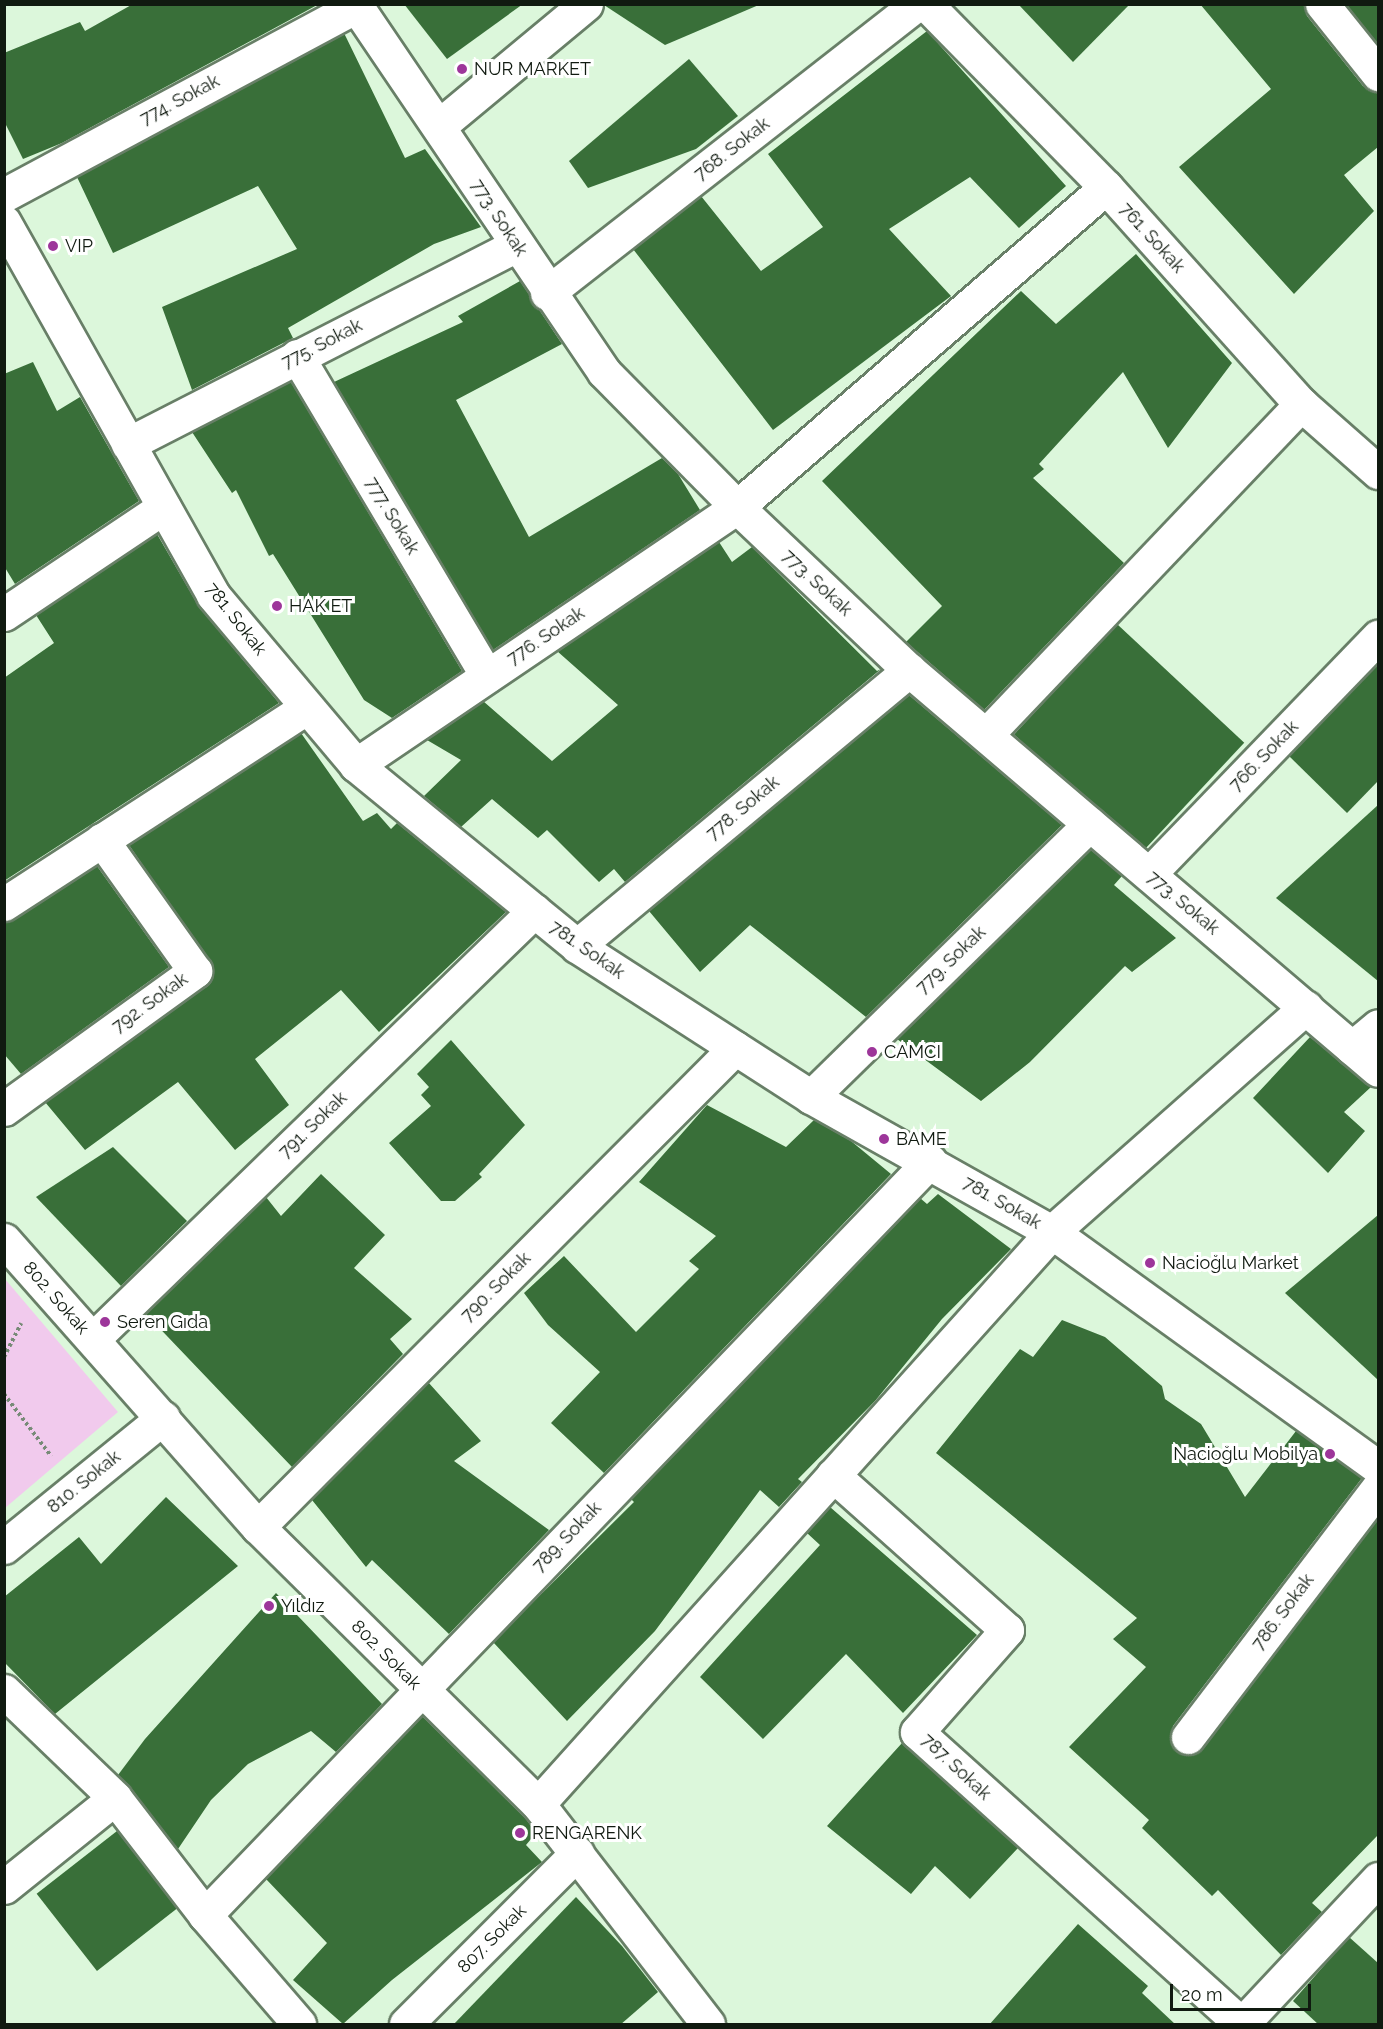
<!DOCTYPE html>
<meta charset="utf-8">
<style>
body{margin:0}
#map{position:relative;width:1383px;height:2029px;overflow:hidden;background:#dcf7db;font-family:Raleway,sans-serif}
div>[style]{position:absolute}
.green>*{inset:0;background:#f1caed}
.building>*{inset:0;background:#396f39;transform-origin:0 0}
.path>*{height:4px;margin-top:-2px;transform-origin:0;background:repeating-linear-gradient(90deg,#778a77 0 3px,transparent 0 6px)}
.roads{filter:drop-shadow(2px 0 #687f67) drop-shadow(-2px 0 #687f67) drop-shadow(0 2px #687f67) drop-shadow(0 -2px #687f67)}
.minor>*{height:33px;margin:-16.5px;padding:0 16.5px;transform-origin:16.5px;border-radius:16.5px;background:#fff}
.dots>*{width:16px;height:16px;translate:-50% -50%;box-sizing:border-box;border:3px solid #fff;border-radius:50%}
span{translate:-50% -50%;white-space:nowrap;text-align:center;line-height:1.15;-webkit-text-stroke:6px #fff;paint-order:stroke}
.poi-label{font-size:18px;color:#101a10}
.left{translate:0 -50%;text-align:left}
.right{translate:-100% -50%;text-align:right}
.street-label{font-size:18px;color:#101a10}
.frame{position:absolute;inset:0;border:6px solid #101a10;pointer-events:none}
.scale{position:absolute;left:1170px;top:1984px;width:141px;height:27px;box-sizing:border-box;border:3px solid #101a10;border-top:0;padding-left:8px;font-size:18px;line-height:21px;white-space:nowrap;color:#101a10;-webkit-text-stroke:4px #fff;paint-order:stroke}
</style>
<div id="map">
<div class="green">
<i style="clip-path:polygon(5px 1279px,118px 1412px,5px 1508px,4px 1508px)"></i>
</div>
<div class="building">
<i style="clip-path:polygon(133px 4px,319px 4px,62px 143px,23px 159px,4px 121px,4px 53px,80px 22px,85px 31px)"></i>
<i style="clip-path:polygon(404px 4px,523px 4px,447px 59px)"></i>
<i style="clip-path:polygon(761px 4px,665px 45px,604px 5px,604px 4px)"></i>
<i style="clip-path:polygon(1018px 4px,1130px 4px,1073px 62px)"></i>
<i style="clip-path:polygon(1200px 4px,1304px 4px,1307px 16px,1363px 86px,1378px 92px,1378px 147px,1344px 175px,1374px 211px,1294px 294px,1179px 167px,1271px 89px)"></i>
<i style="clip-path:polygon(1346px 4px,1378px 4px,1378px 45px)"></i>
<i style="clip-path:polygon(927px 31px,1066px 186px,1019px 228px,970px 177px,889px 229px,951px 296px,773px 430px,633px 249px,701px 196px,761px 271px,823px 227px,768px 154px)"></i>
<i style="clip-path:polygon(344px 33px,405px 158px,425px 149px,481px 227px,434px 244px,288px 328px,293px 338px,192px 390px,162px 307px,297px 249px,258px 186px,113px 253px,77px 177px)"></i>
<i style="clip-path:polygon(689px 59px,738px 116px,696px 149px,588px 188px,569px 161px)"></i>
<i style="clip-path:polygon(1136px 254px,1232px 363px,1168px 448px,1123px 372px,1039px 464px,1044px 469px,1033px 478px,1124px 563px,984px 710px,906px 642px,942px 606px,822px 481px,1021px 291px,1056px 324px)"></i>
<i style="clip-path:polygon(520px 281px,562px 344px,456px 400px,529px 537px,662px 458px,678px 474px,700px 510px,493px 650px,334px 382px,463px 322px,458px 316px)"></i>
<i style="clip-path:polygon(33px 362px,57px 411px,80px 397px,139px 501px,15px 584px,4px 566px,4px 374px)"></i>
<i style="clip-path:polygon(291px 382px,462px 671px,392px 718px,364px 700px,273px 554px,269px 556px,236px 490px,232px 493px,192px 432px)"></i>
<i style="clip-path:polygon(157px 534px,199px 607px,279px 703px,4px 881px,4px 678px,54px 643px,36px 615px)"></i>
<i style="clip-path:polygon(719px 542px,732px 562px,752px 547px,877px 671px,881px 669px,625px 882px,614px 869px,599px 882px,547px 830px,538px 838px,492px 799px,461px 827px,424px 796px,461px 760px,427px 740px,483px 701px,552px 761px,618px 705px,557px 651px)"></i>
<i style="left:1117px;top:624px;width:174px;height:151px;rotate:43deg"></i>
<i style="clip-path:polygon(1378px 663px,1378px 781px,1347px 813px,1289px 756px)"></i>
<i style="clip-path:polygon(909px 695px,1062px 825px,866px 1017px,750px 925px,700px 972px,649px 911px)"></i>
<i style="clip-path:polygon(301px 733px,363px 821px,377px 813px,391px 829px,397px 823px,506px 912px,379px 1032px,341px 990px,255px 1059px,289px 1105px,235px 1150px,178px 1082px,85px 1150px,45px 1102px,206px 986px,214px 970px,129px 845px)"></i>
<i style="clip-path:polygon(1378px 805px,1378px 981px,1276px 898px)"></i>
<i style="clip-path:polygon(1091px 850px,1122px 876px,1114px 885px,1176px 938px,1132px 972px,1125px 966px,1030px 1062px,981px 1101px,897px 1039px)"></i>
<i style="clip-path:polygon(97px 866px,169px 967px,21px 1074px,4px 1054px,4px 923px)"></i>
<i style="clip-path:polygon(1310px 1037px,1371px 1087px,1344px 1112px,1365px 1131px,1328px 1173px,1253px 1098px)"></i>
<i style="clip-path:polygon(451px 1040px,525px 1125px,479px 1174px,482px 1177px,455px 1201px,441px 1201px,389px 1143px,431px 1106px,421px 1095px,429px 1087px,417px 1074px)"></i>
<i style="clip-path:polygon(707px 1105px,786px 1147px,814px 1120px,851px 1141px,891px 1174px,604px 1473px,551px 1423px,600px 1372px,548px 1325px,524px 1293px,564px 1256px,636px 1332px,699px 1269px,689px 1261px,716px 1236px,639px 1182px)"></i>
<i style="clip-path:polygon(113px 1147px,187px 1221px,121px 1286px,36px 1197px)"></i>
<i style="clip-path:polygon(321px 1174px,385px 1235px,354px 1268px,412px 1319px,390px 1339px,403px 1354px,292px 1467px,146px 1314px,266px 1197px,281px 1216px)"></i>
<i style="clip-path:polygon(938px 1194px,1011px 1249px,942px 1319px,875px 1401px,798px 1479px,802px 1482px,779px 1507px,760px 1490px,655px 1631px,567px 1721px,493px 1642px,634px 1502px,631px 1499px,920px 1198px,927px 1204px)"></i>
<i style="clip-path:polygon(1378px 1215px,1378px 1380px,1285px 1293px)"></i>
<i style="clip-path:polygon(1062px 1320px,1105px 1337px,1162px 1386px,1165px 1399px,1201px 1424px,1245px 1497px,1296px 1431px,1362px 1478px,1173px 1726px,1171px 1744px,1177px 1752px,1195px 1754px,1203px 1748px,1378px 1518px,1378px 1835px,1312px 1903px,1322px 1912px,1281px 1955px,1218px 1890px,1212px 1896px,1142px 1828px,1149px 1820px,1069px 1747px,1146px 1667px,1113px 1639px,1137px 1618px,936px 1453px,1020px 1349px,1033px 1357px)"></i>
<i style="clip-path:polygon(428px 1382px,481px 1441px,454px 1461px,549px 1530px,449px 1634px,372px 1560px,366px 1567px,312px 1500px)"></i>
<i style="clip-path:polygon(166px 1497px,238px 1566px,55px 1714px,4px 1662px,4px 1597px,79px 1537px,101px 1564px)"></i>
<i style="clip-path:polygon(830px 1507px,977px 1635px,903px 1713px,846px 1654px,763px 1739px,700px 1677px,820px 1545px,807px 1533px)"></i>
<i style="clip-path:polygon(276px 1593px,382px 1704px,336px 1752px,311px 1731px,248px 1764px,211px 1800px,178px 1849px,118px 1775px,145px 1739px)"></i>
<i style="clip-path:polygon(422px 1716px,526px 1819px,536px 1833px,526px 1845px,542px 1862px,392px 1980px,343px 2024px,293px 1980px,327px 1943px,266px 1879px)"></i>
<i style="clip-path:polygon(902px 1743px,1018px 1848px,970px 1899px,935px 1866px,911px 1894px,827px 1826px)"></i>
<i style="left:117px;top:1831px;width:98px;height:102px;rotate:52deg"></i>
<i style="clip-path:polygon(576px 1897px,622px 1946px,658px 1992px,620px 2025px,453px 2025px)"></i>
<i style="clip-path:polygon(1078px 1924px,1148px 1986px,1142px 1993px,1176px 2025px,989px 2025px)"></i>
<i style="clip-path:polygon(1349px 1937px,1378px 1963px,1378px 2025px,1319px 2025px,1293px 2001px)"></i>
</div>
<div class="path">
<i style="left:4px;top:1357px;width:38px;rotate:-63deg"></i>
<i style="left:4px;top:1394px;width:78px;rotate:52.8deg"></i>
</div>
<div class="roads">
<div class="minor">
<i style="left:355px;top:4px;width:444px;rotate:55.9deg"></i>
<i style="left:604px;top:372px;width:190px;rotate:45.4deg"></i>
<i style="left:737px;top:507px;width:237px;rotate:43.5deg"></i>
<i style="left:909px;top:670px;width:616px;rotate:40.46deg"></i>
<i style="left:926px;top:4px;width:257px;rotate:45.5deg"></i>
<i style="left:1106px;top:187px;width:292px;rotate:48.1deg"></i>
<i style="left:1301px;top:404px;width:103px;rotate:41.4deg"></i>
<i style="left:1322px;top:4px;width:90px;rotate:51.3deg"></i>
<i style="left:439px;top:126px;width:191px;rotate:-39.7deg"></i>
<i style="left:4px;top:195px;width:400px;rotate:-28.2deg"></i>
<i style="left:4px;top:222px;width:428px;rotate:60.7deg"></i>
<i style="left:213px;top:595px;width:222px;rotate:49.9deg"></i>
<i style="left:356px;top:765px;width:286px;rotate:39.3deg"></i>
<i style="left:577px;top:946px;width:278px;rotate:32.8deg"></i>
<i style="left:811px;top:1097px;width:276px;rotate:29.3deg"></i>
<i style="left:1052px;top:1232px;width:402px;rotate:35.8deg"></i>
<i style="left:547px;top:293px;width:469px;rotate:-38deg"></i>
<i style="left:297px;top:356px;width:372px;rotate:59.3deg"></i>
<i style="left:128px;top:444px;width:437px;rotate:-27.1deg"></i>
<i style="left:4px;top:614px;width:192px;rotate:-33.8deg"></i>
<i style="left:986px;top:735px;width:457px;rotate:-46.4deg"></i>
<i style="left:356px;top:765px;width:460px;rotate:-34.1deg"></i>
<i style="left:737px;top:507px;width:488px;rotate:-40.9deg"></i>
<i style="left:1149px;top:874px;width:330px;rotate:-46deg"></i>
<i style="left:4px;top:904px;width:361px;rotate:-33deg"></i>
<i style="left:577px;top:946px;width:432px;rotate:-39.7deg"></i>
<i style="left:1352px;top:1048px;width:34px;rotate:-40deg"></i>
<i style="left:811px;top:1097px;width:390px;rotate:-44.4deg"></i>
<i style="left:4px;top:1109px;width:236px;rotate:-35.8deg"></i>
<i style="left:195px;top:971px;width:161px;rotate:-125.4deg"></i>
<i style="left:4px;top:1240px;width:383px;rotate:48.5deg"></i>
<i style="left:258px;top:1527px;width:394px;rotate:44.7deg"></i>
<i style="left:538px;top:1804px;width:278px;rotate:52.3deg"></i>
<i style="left:93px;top:1339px;width:615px;rotate:-44.14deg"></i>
<i style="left:833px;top:1475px;width:233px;rotate:41.7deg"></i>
<i style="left:1007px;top:1630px;width:136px;rotate:131.4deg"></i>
<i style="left:917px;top:1732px;width:436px;rotate:42deg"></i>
<i style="left:258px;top:1527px;width:676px;rotate:-45.12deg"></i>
<i style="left:4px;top:1547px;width:205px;rotate:-39.1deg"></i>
<i style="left:4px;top:1691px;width:154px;rotate:43.9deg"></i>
<i style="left:115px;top:1798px;width:148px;rotate:52.4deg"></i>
<i style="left:205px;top:1915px;width:144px;rotate:49.2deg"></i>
<i style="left:1188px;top:1737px;width:313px;rotate:-52.7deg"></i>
<i style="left:538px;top:1804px;width:769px;rotate:-48.06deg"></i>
<i style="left:1052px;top:1232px;width:339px;rotate:-41.5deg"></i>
<i style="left:4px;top:1887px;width:142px;rotate:-38.7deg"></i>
<i style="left:205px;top:1915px;width:1046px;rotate:-46.12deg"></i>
<i style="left:406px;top:2024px;width:242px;rotate:-45deg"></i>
<i style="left:1242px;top:2024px;width:199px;rotate:-46.8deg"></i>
</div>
</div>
<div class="dots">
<i style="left:462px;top:69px;background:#9d369a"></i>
<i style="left:53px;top:246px;background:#9d369a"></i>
<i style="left:277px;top:606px;background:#9d369a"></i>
<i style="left:872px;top:1052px;background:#9d369a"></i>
<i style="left:884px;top:1139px;background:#9d369a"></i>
<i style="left:1150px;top:1263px;background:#9d369a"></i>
<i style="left:105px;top:1322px;background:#9d369a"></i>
<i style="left:1330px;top:1454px;background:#9d369a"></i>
<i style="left:269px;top:1606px;background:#9d369a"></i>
<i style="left:520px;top:1833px;background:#9d369a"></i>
</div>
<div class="poi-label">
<span class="left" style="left:474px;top:69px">NUR MARKET</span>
<span class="left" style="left:65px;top:246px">VIP</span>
<span class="left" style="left:289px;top:606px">HAK ET</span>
<span class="left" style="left:884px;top:1052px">CAMCI</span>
<span class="left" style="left:896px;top:1139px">BAME</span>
<span class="left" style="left:1162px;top:1263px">Nacioğlu Market</span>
<span class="left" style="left:117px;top:1322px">Seren Gıda</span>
<span class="right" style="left:1318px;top:1454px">Nacioğlu Mobilya</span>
<span class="left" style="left:281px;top:1606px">Yıldız</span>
<span class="left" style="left:532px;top:1833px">RENGARENK</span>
</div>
<div class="street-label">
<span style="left:180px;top:100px;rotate:-28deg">774. Sokak</span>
<span style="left:732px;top:149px;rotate:-38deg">768. Sokak</span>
<span style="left:499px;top:218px;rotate:57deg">773. Sokak</span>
<span style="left:1152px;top:238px;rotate:48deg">761. Sokak</span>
<span style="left:322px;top:344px;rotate:-27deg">775. Sokak</span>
<span style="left:392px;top:516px;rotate:59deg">777. Sokak</span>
<span style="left:817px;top:583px;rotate:43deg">773. Sokak</span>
<span style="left:236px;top:619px;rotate:52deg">781. Sokak</span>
<span style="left:546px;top:636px;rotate:-34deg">776. Sokak</span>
<span style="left:1264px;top:756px;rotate:-46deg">766. Sokak</span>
<span style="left:743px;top:808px;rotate:-40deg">778. Sokak</span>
<span style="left:1183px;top:903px;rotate:40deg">773. Sokak</span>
<span style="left:587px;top:950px;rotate:35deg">781. Sokak</span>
<span style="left:951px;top:960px;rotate:-44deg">779. Sokak</span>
<span style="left:150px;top:1003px;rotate:-36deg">792. Sokak</span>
<span style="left:313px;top:1125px;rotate:-44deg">791. Sokak</span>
<span style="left:1002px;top:1203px;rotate:30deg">781. Sokak</span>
<span style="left:496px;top:1287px;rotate:-45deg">790. Sokak</span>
<span style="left:56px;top:1298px;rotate:49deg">802. Sokak</span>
<span style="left:84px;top:1482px;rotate:-39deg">810. Sokak</span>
<span style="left:567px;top:1537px;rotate:-46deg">789. Sokak</span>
<span style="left:1283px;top:1612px;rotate:-53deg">786. Sokak</span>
<span style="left:386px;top:1655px;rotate:45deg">802. Sokak</span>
<span style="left:956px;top:1767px;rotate:43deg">787. Sokak</span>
<span style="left:492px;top:1939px;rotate:-45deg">807. Sokak</span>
</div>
<div class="frame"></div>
<div class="scale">20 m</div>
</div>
